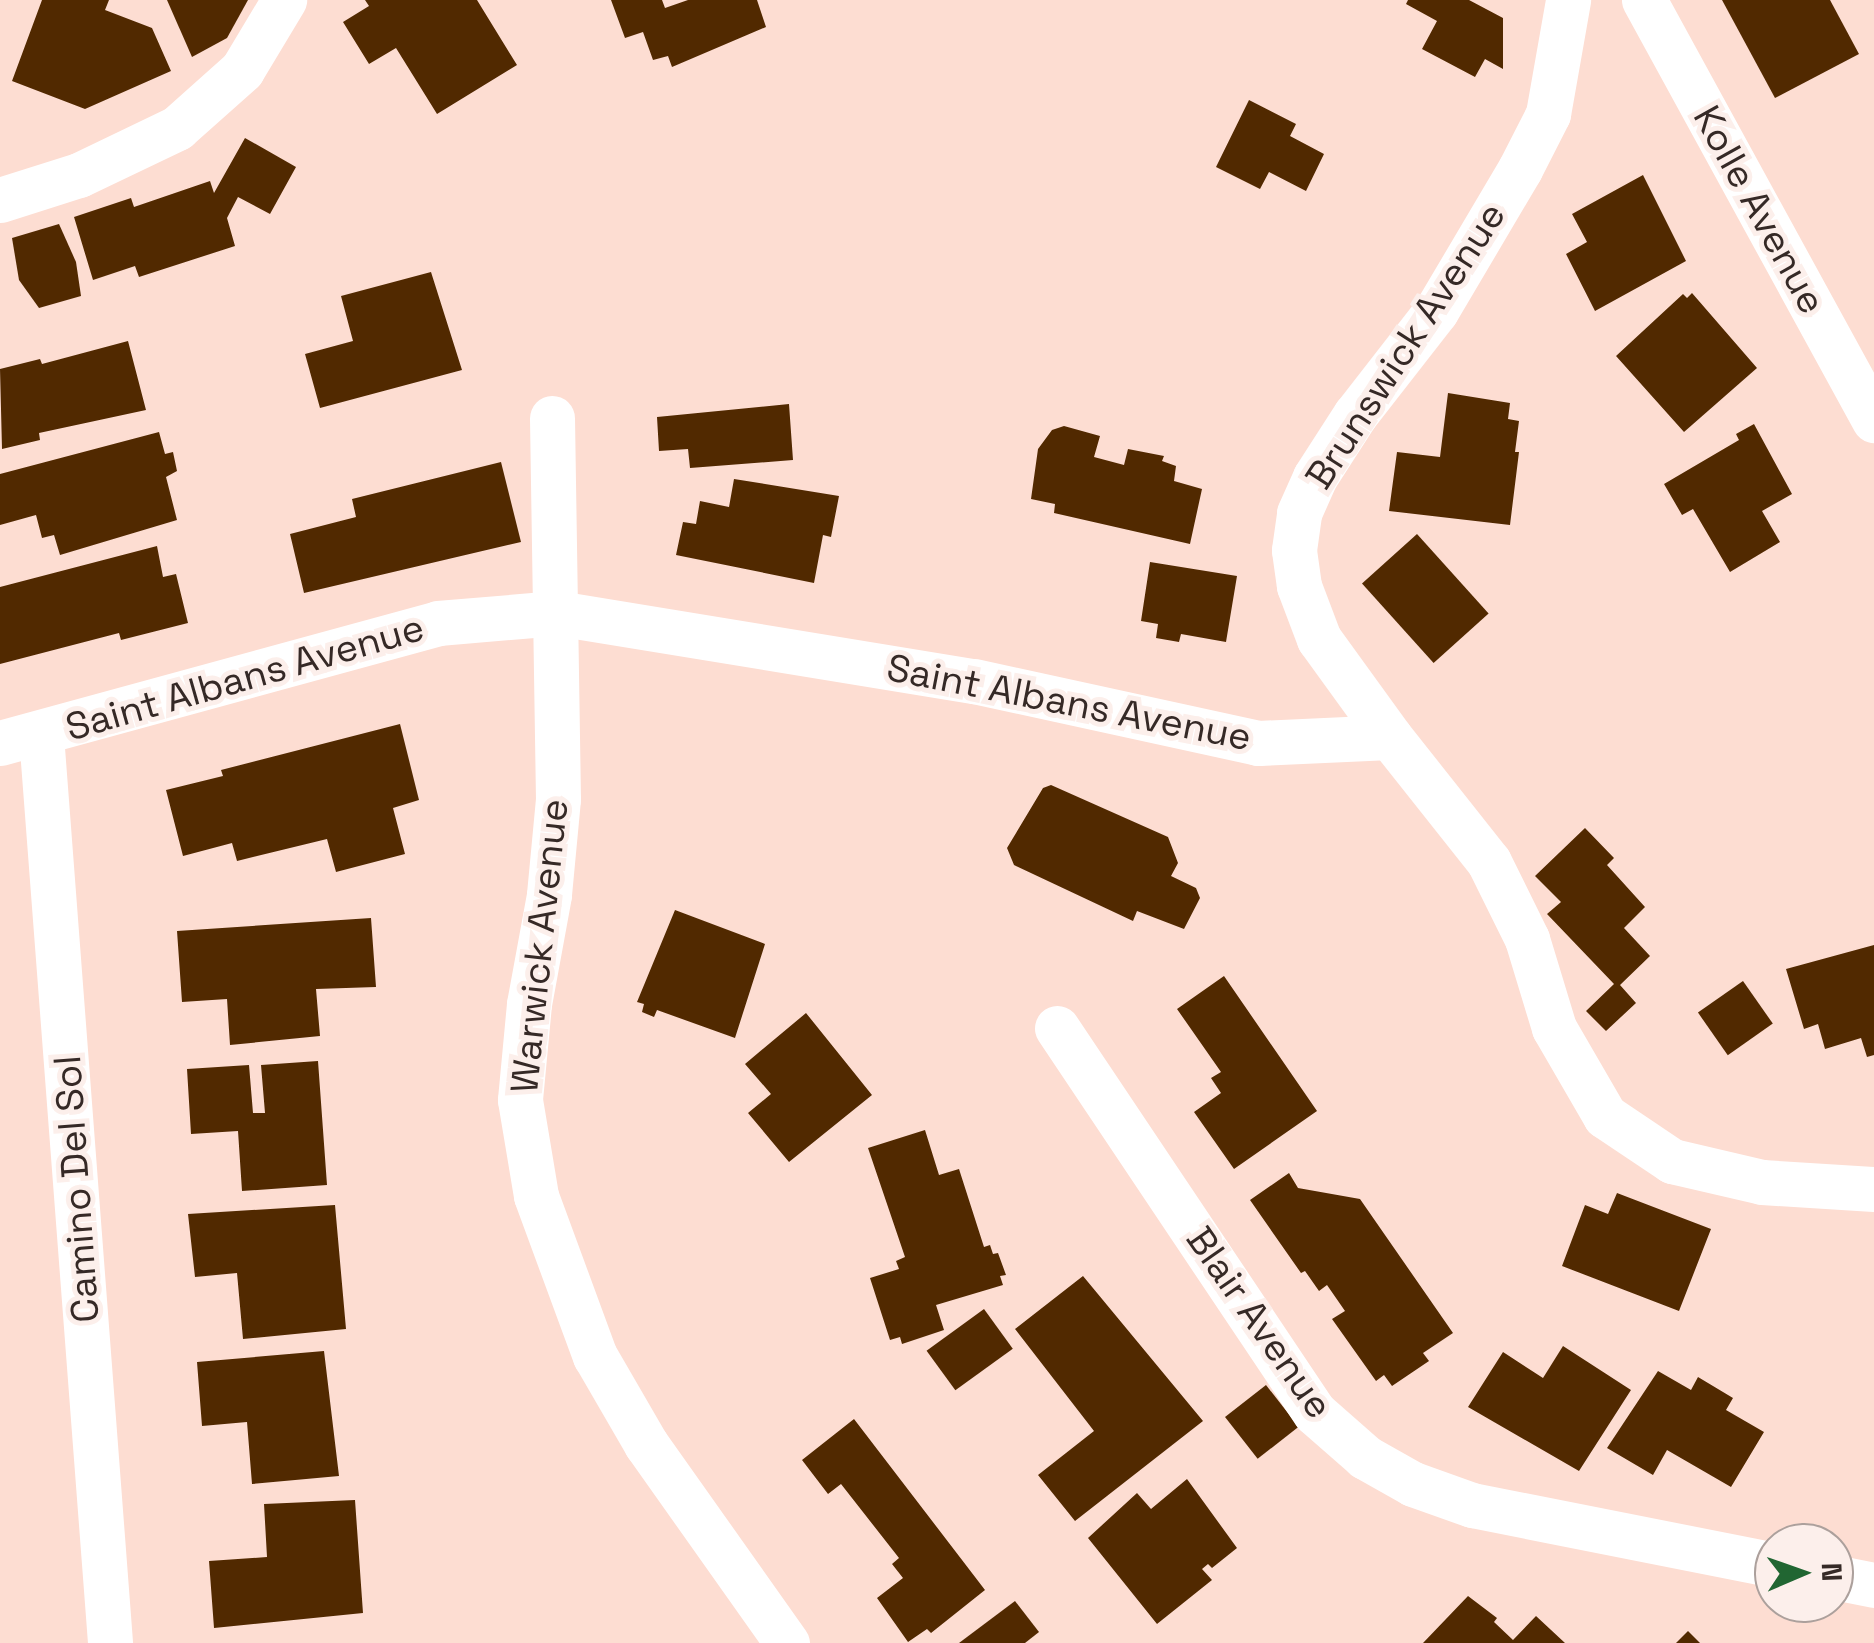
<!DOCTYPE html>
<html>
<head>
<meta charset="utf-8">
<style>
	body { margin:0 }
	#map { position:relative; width:1874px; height:1643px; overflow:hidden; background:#fdddd2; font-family:"Space Grotesk",sans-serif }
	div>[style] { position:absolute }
	.building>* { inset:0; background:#512900; transform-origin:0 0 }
	.minor>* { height:45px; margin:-22.5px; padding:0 22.5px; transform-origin:22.5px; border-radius:22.5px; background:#fff }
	span { translate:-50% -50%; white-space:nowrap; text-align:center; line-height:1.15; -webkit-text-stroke:10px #fcefeb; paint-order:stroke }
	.street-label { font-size:38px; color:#352926 }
	.north { position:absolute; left:1754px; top:1523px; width:100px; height:100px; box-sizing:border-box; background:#fcefeb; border:2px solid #aca09c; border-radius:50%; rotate:88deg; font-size:28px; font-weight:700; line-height:40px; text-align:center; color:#352926 }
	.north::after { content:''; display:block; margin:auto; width:35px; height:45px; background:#216632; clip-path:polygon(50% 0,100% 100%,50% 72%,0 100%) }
</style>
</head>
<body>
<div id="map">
	<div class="building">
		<div style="clip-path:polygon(42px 0,109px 0,105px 10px,152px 28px,171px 71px,85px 109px,12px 81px)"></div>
		<div style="clip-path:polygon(167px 0,248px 0,227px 38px,192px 57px)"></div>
		<div style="clip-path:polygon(365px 0,477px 0,517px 65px,437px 114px,396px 48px,369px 64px,343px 22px,369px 6px)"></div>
		<div style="clip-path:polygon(611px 0,662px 0,665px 8px,688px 0,757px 0,766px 27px,672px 67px,668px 56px,653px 60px,643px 32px,625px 38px)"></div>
		<div style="clip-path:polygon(1408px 0,1469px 0,1503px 18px,1503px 69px,1485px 59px,1475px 77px,1422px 49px,1437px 21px,1406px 4px)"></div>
		<div style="clip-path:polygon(1722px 0,1830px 0,1859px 54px,1775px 98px)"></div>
		<div style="clip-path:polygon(1249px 100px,1296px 124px,1290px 136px,1324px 154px,1306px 191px,1269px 172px,1260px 189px,1216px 167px)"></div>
		<div style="clip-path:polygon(245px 138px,296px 167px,270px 214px,238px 197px,227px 218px,235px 246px,139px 277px,135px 266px,93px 280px,74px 217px,131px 198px,134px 207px,210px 181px,214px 193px)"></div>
		<div style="clip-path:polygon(1643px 175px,1686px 261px,1595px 311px,1566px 254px,1587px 242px,1572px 214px)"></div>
		<div style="clip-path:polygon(59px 224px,76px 262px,81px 296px,39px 308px,19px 280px,12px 238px)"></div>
		<div style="clip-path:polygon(431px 272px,462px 370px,320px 408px,305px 354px,353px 341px,341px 296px)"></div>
		<div style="clip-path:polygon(1692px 293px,1757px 368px,1684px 432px,1616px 356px,1683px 294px,1687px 298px)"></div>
		<div style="clip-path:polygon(128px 341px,146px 410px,39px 433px,40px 440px,2px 449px,0 369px,40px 359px,42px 364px)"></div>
		<div style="clip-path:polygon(1448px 393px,1510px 403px,1508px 419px,1519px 421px,1515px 452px,1519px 452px,1510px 525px,1389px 511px,1397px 452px,1440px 457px)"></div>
		<div style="clip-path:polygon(789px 404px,793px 460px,690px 468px,688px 449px,659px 451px,657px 417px)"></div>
		<div style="clip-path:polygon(1754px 424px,1792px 494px,1762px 511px,1780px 542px,1730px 572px,1693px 509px,1682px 515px,1664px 484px,1739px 440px,1736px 434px)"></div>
		<div style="clip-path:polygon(1064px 426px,1100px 436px,1094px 457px,1124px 465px,1128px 449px,1164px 456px,1162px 461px,1176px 466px,1174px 481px,1202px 489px,1190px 544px,1054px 513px,1055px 504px,1031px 499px,1038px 449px,1052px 430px)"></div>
		<div style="clip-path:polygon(159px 432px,165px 454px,173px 452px,177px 471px,166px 477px,177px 520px,60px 555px,54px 535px,42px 538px,36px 515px,0 525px,0 474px)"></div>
		<div style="clip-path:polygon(501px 462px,521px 542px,304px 593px,290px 534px,356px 517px,352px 499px)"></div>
		<div style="clip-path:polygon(734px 479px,839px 496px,831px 537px,823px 535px,814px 583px,676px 555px,683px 522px,696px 524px,700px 501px,729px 507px)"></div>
		<div style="left:1417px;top:534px;width:107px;height:74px;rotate:48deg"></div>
		<div style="clip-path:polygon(157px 546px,163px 577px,176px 574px,188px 623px,121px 640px,119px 633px,0 664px,0 587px)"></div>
		<div style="clip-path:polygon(1150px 562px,1237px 576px,1226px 642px,1181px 634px,1179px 642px,1156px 638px,1158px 624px,1141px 621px)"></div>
		<div style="clip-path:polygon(400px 724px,419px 800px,393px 808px,405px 854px,336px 872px,327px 839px,237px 861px,232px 843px,183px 856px,166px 790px,223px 776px,221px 770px)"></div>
		<div style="clip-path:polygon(1051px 785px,1168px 837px,1178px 863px,1171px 876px,1196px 888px,1200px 898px,1184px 929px,1137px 911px,1133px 921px,1014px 865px,1007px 848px,1043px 788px)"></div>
		<div style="clip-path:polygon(1585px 828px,1614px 858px,1607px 865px,1645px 907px,1624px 928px,1650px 956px,1620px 985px,1636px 1003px,1606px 1031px,1586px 1011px,1614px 984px,1547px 914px,1561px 902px,1535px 876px)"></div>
		<div style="clip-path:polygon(675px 910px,765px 944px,735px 1038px,657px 1010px,654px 1017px,642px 1012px,644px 1004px,637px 1002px)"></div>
		<div style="clip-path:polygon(371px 918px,376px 987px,316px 989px,320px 1036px,230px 1045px,227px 999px,182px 1002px,177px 931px)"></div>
		<div style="clip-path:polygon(1874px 945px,1874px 1055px,1867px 1057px,1861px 1038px,1825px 1049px,1818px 1024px,1804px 1029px,1786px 969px)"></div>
		<div style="clip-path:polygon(1224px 976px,1317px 1111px,1234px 1169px,1194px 1112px,1221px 1093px,1211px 1078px,1221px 1072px,1177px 1009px)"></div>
		<div style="left:1743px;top:981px;width:52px;height:55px;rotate:55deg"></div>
		<div style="clip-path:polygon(806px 1013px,872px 1095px,789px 1162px,748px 1113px,771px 1094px,745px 1064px)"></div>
		<div style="clip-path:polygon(318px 1061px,327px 1185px,242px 1191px,238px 1131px,191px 1134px,187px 1069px,249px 1065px,253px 1113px,265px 1113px,261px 1065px)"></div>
		<div style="clip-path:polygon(925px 1130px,939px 1175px,959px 1169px,984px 1247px,990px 1245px,993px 1254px,998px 1253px,1006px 1275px,1000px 1276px,1003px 1285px,936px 1305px,944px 1330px,902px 1344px,900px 1337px,890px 1340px,870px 1278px,899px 1269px,896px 1261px,905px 1257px,868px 1148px)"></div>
		<div style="clip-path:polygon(1289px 1173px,1298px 1188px,1360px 1199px,1453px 1333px,1423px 1353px,1429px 1361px,1392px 1386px,1384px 1375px,1376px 1381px,1332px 1319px,1345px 1311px,1327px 1285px,1319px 1291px,1305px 1271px,1301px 1273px,1250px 1200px)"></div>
		<div style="clip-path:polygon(1617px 1193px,1711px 1229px,1679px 1311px,1562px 1266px,1585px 1205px,1608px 1214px)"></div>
		<div style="clip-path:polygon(335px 1205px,346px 1329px,243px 1339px,237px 1273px,195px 1277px,188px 1214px)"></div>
		<div style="clip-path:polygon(1083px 1276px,1203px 1421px,1075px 1521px,1038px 1475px,1094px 1431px,1015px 1329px)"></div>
		<div style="left:984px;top:1309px;width:49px;height:71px;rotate:54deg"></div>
		<div style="clip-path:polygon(1563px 1346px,1631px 1390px,1579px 1471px,1468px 1407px,1503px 1352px,1543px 1378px)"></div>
		<div style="clip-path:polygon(324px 1351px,339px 1476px,252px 1484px,247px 1422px,202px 1426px,197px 1362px)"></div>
		<div style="clip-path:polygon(1658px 1371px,1691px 1390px,1698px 1377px,1733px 1398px,1726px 1410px,1764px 1432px,1731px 1487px,1667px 1450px,1653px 1475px,1607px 1448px)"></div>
		<div style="left:1266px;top:1385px;width:53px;height:52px;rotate:52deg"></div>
		<div style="clip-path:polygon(854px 1419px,985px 1590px,931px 1633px,927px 1629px,908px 1642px,877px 1598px,903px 1578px,892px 1564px,899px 1558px,841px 1484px,828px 1494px,802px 1460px)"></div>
		<div style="clip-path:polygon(1187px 1479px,1237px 1548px,1212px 1568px,1208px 1564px,1202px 1569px,1212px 1580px,1157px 1624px,1088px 1538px,1137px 1493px,1151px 1509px)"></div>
		<div style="clip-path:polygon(355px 1500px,363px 1613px,214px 1628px,209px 1561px,267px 1557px,264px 1504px)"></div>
		<div style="clip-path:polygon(1468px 1596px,1497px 1618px,1494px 1622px,1513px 1640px,1536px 1616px,1565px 1643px,1423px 1643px)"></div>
		<div style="clip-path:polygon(1015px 1601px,1039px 1632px,1025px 1643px,959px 1643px)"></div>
		<div style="clip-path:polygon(1688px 1631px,1700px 1643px,1676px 1643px)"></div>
	</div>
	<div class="minor">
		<div style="left:1644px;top:0;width:479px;rotate:61.3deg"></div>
		<div style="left:0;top:200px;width:83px;rotate:-17.6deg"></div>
		<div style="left:79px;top:175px;width:109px;rotate:-25.6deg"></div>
		<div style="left:177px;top:128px;width:87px;rotate:-41.7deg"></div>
		<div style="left:242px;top:70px;width:82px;rotate:-59deg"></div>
		<div style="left:552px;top:418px;width:381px;rotate:89.1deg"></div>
		<div style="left:558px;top:799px;width:96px;rotate:95.4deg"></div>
		<div style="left:549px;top:895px;width:111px;rotate:100.4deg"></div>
		<div style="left:529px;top:1004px;width:96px;rotate:95.4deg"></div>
		<div style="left:520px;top:1100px;width:97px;rotate:80.5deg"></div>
		<div style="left:536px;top:1196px;width:171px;rotate:69.8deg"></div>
		<div style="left:595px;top:1356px;width:102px;rotate:59.9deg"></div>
		<div style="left:646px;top:1444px;width:244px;rotate:54.7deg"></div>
		<div style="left:41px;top:735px;width:911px;rotate:85.65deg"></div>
		<div style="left:1390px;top:737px;width:121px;rotate:-125.9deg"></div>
		<div style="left:1319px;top:639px;width:57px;rotate:-110.7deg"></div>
		<div style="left:1299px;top:586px;width:36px;rotate:-98deg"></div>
		<div style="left:1294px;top:550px;width:37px;rotate:-82deg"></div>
		<div style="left:1299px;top:513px;width:39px;rotate:-66deg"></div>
		<div style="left:1315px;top:477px;width:74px;rotate:-57.2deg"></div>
		<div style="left:1355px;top:415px;width:132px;rotate:-52.1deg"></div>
		<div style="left:1436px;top:311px;width:165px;rotate:-59.4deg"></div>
		<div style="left:1520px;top:169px;width:62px;rotate:-63deg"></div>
		<div style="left:1548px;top:114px;width:116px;rotate:-80deg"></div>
		<div style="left:0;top:743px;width:454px;rotate:-15.3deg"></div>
		<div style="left:438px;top:623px;width:119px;rotate:-4.8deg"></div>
		<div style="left:557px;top:613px;width:423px;rotate:9.3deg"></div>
		<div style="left:974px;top:681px;width:291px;rotate:12.3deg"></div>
		<div style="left:1258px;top:743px;width:132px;rotate:-2.6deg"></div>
		<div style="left:1390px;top:737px;width:159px;rotate:51.6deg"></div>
		<div style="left:1489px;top:862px;width:86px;rotate:63.7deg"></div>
		<div style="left:1527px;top:939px;width:93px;rotate:73.1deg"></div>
		<div style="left:1554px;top:1028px;width:102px;rotate:59.9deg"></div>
		<div style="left:1605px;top:1116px;width:81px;rotate:33.9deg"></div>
		<div style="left:1672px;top:1161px;width:92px;rotate:13.1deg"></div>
		<div style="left:1762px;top:1182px;width:112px;rotate:3.6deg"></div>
		<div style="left:1057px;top:1028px;width:463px;rotate:56.2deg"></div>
		<div style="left:1315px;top:1413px;width:67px;rotate:41.3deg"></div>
		<div style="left:1365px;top:1457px;width:55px;rotate:29.4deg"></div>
		<div style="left:1413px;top:1484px;width:63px;rotate:19.6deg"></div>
		<div style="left:1472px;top:1505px;width:308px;rotate:11.2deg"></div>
		<div style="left:1834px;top:1577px;width:41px;rotate:11.3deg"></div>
	</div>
	<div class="street-label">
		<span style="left:1759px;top:210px;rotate:61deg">Kolle Avenue</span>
		<span style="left:1406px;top:346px;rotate:-57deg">Brunswick Avenue</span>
		<span style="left:245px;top:678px;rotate:-16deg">Saint Albans Avenue</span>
		<span style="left:1069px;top:703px;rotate:11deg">Saint Albans Avenue</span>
		<span style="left:540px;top:946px;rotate:-84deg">Warwick Avenue</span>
		<span style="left:77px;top:1189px;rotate:-94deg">Camino Del Sol</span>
		<span style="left:1259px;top:1323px;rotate:55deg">Blair Avenue</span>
	</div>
	<div class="north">N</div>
</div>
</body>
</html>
